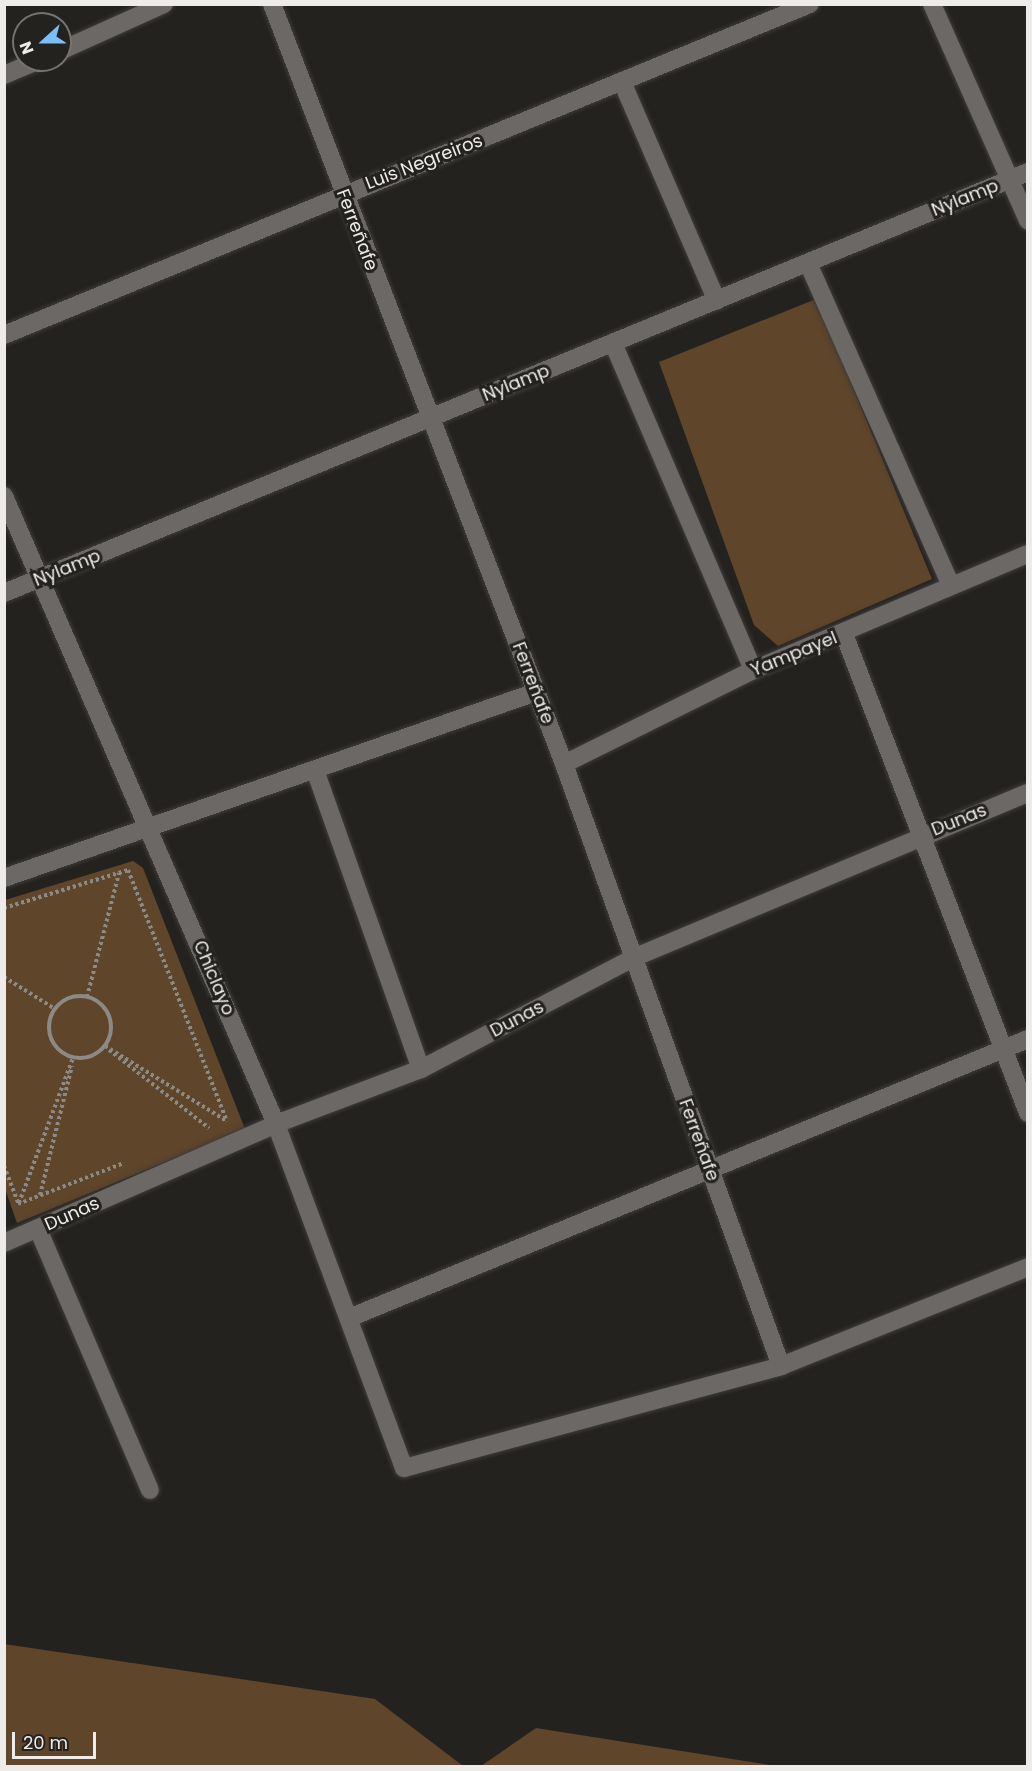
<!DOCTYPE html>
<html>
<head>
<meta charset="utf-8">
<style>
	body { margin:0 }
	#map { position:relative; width:1032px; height:1771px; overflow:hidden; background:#24221f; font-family:Poppins,sans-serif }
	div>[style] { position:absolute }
	.green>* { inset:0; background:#5f452a }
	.path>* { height:4px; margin-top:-2px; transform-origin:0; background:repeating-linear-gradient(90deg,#8c8a87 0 3px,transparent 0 6px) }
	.path>.ring { margin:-2px; padding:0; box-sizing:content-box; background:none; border:4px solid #8c8a87; border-radius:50% }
	.roads { filter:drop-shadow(0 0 2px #3f3c3a) drop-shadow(0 0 2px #3f3c3a) }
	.minor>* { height:18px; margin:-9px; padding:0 9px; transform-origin:9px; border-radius:9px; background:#6b6865 }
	span { translate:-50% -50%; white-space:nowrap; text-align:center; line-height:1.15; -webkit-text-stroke:6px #24221f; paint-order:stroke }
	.street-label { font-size:18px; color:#eeecea }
	.frame { position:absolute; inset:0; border:6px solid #eeecea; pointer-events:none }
	.north { position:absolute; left:12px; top:12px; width:60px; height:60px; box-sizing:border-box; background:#24221f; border:2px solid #757370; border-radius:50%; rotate:249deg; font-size:16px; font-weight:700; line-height:24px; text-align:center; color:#eeecea }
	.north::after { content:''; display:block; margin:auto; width:21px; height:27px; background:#7bbef8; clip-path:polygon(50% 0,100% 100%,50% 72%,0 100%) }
	.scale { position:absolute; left:12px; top:1732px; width:84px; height:27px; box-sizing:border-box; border:3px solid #eeecea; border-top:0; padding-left:8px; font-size:18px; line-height:21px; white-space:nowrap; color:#eeecea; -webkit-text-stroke:4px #24221f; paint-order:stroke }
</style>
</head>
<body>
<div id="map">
	<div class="green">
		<div style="clip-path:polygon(816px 299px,932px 579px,778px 646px,754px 625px,659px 362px)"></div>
		<div style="clip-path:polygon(133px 861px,143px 868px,245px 1129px,17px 1223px,5px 1189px,5px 900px)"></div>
		<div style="clip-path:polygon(4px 1644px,375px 1699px,463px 1766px,5px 1766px)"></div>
		<div style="clip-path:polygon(536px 1728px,776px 1766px,481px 1766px)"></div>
	</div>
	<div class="path">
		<div style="left:4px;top:908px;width:130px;rotate:-17deg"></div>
		<div style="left:128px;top:870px;width:270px;rotate:68.5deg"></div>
		<div style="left:4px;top:977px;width:60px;rotate:32.1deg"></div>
		<div class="ring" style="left:49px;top:996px;width:58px;height:58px"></div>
		<div style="left:87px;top:997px;width:128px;rotate:-75.5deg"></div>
		<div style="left:105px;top:1046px;width:143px;rotate:31.6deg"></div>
		<div style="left:109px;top:1050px;width:127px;rotate:38deg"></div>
		<div style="left:4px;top:1166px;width:40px;rotate:69deg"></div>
		<div style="left:40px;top:1195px;width:133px;rotate:-76.1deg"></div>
		<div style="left:19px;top:1203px;width:155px;rotate:-69.6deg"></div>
		<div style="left:18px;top:1204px;width:114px;rotate:-21.1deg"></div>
	</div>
	<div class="roads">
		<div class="minor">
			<div style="left:272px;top:4px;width:814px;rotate:68.98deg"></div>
			<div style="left:564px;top:764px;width:640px;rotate:70.18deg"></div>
			<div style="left:932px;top:4px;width:237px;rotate:66.1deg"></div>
			<div style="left:60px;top:51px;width:114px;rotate:-24.3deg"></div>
			<div style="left:4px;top:75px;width:38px;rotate:-23deg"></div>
			<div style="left:623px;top:84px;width:236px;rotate:66.6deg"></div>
			<div style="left:808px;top:263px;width:353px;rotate:66.1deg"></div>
			<div style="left:4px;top:335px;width:871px;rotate:-22.33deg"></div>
			<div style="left:613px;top:343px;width:356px;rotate:66.8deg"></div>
			<div style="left:4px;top:496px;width:684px;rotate:66.58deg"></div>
			<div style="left:276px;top:1124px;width:367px;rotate:69.6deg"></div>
			<div style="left:404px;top:1468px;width:391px;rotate:-15.1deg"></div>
			<div style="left:781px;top:1366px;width:266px;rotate:-21.8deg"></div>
			<div style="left:4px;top:593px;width:1107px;rotate:-22.35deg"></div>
			<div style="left:844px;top:634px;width:513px;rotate:68.99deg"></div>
			<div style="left:564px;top:764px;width:211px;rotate:-26.4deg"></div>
			<div style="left:753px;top:670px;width:298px;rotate:-22.9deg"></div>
			<div style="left:315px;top:770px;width:317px;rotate:70.5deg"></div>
			<div style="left:4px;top:878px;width:564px;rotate:-19.27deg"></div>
			<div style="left:38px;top:1229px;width:284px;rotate:66.8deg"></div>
			<div style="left:4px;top:1243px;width:297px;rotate:-23.6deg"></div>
			<div style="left:276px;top:1124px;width:155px;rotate:-20.8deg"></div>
			<div style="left:421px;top:1069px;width:239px;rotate:-27.6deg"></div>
			<div style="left:633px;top:958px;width:428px;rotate:-22.7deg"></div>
			<div style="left:349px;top:1318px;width:734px;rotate:-22.34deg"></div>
		</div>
	</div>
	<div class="street-label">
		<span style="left:424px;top:162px;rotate:-21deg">Luis Negreiros</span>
		<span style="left:965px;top:198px;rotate:-22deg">Nylamp</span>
		<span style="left:357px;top:230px;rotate:69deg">Ferreñafe</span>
		<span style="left:516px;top:383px;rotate:-22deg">Nylamp</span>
		<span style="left:67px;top:568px;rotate:-22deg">Nylamp</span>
		<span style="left:794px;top:654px;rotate:-22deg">Yampayel</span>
		<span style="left:533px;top:683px;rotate:69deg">Ferreñafe</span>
		<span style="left:959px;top:820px;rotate:-22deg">Dunas</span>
		<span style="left:214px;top:978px;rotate:67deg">Chiclayo</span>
		<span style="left:517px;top:1019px;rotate:-28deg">Dunas</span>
		<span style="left:699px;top:1140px;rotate:70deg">Ferreñafe</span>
		<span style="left:72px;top:1214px;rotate:-24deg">Dunas</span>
	</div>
	<div class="frame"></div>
	<div class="north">N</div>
	<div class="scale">20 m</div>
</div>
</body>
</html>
